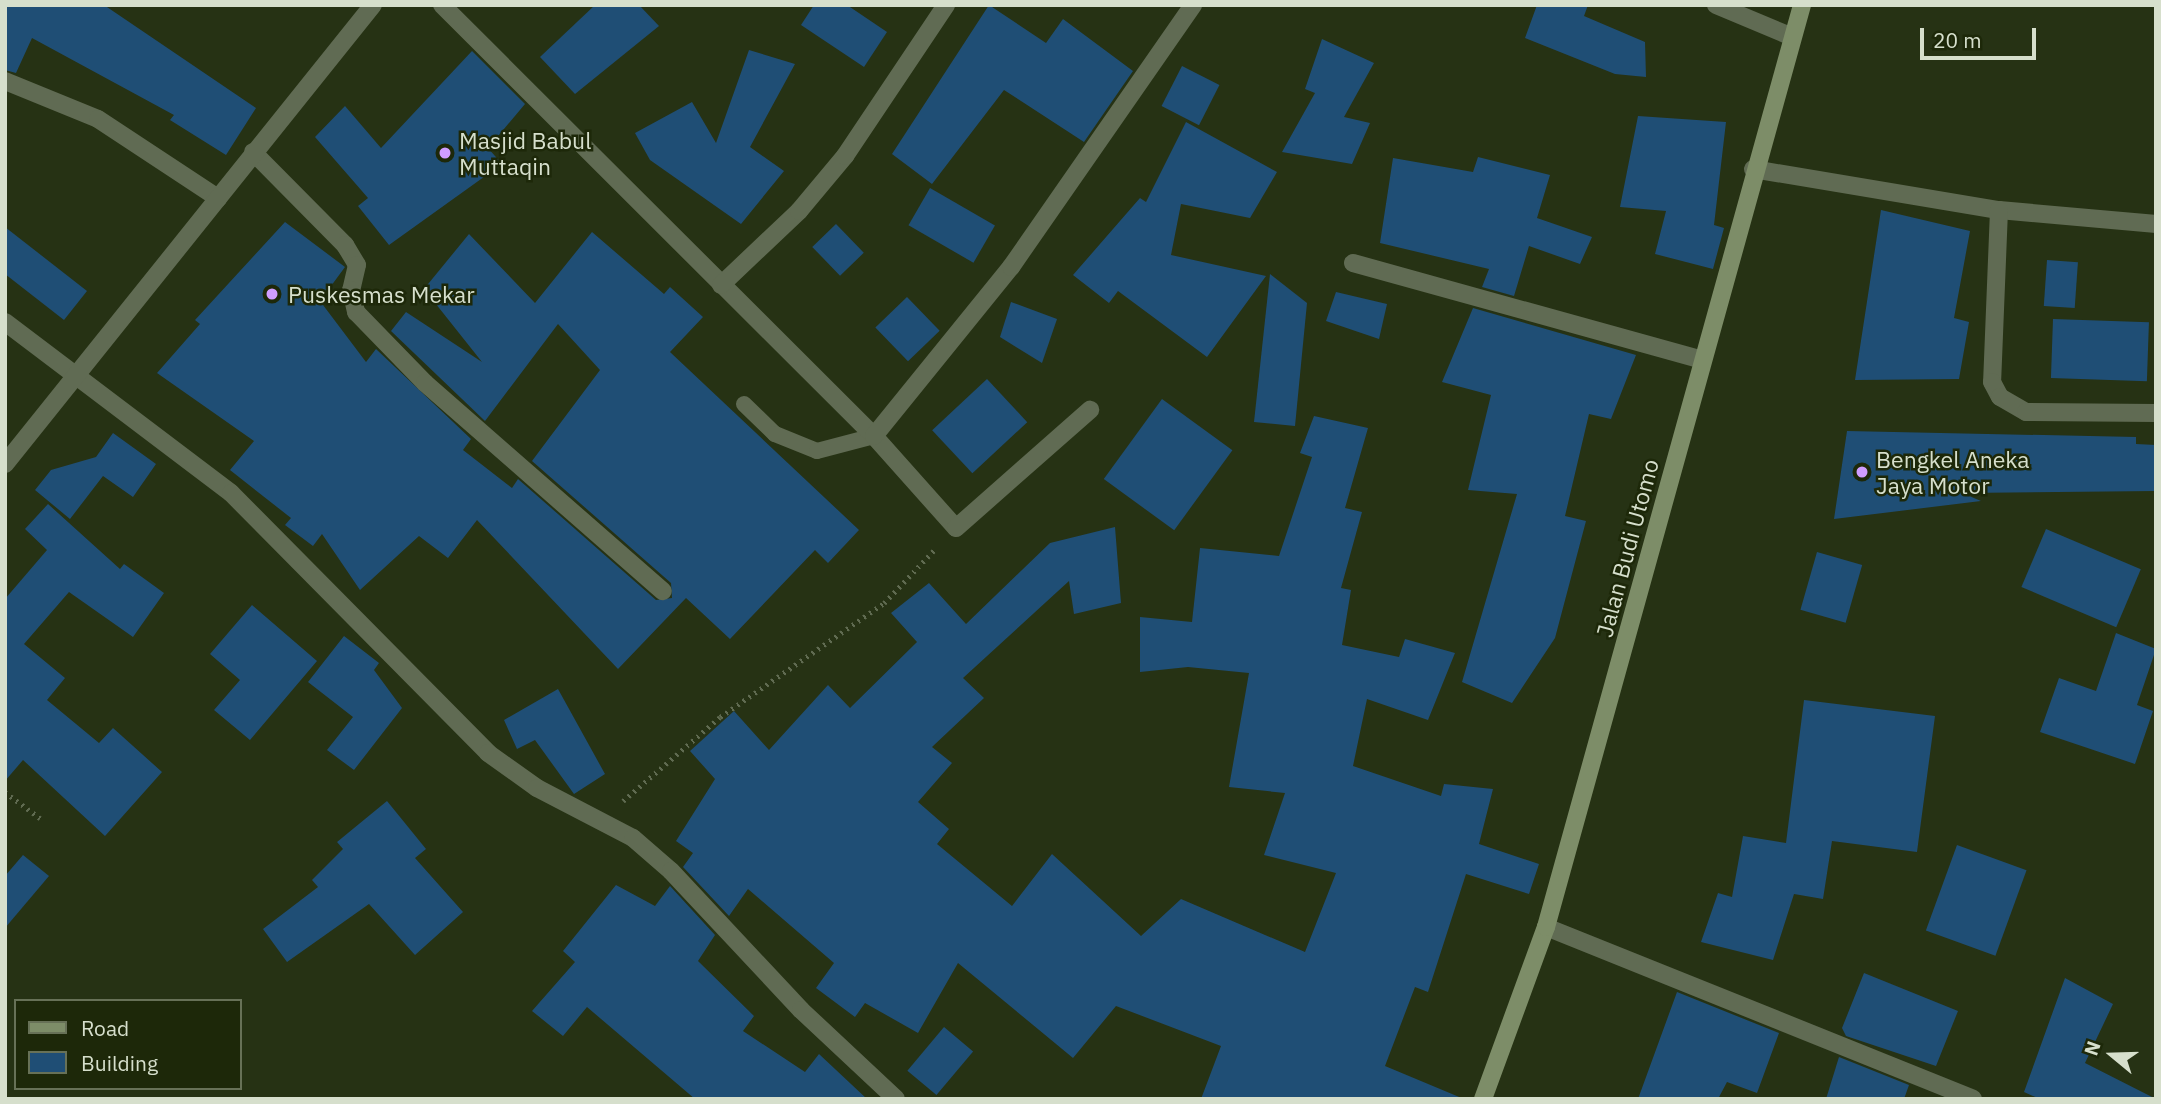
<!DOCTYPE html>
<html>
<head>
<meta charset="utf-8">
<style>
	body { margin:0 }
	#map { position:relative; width:2161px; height:1104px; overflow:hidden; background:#263214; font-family:"IBM Plex Sans",sans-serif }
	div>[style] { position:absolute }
	.building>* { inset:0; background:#1f4e75; transform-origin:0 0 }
	.path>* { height:4.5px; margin-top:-2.25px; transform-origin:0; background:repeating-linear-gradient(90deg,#606b51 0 2px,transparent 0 7px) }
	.service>* { height:16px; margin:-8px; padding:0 8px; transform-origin:8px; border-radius:8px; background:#606b53 }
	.minor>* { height:18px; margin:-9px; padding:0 9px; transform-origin:9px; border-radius:9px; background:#606b53 }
	.secondary>* { height:18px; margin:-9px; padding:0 9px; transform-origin:9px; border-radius:9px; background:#7d8d68 }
	.dots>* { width:19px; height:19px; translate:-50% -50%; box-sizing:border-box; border:4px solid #1d2809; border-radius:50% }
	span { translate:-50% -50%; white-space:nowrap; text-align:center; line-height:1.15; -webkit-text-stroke:5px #1d2809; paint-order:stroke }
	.poi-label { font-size:23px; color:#d6dfcc }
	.left { translate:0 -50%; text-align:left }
	.street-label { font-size:23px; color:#d6dfcc }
	.frame { position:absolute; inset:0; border:7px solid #d6dfcc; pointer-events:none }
	.legend { position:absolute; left:14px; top:999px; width:228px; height:91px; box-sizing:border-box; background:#1d2809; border:2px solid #677157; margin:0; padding:9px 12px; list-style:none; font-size:21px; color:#d6dfcc }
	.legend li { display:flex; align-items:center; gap:14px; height:35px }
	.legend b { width:35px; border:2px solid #677157 }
	.north { position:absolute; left:2077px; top:1020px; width:70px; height:70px; -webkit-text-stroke:5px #1d2809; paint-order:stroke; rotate:289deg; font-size:19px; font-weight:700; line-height:28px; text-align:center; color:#d6dfcc }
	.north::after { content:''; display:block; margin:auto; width:24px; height:32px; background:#d6dfcc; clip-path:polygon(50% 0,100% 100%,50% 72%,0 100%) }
	.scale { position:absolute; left:1920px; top:28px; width:116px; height:32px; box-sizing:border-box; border:4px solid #d6dfcc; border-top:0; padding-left:9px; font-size:21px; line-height:24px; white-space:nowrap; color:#d6dfcc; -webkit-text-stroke:5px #1d2809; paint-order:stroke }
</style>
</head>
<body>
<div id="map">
	<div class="building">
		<div style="clip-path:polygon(5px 5px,104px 5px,256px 108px,226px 155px,170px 120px,174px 115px,32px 38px,16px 73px,5px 70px)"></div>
		<div style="clip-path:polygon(595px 5px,639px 5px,659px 26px,575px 94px,540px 57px)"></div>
		<div style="clip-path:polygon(814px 5px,847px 5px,887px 32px,864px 67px,801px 25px)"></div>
		<div style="clip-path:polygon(989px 5px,1046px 43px,1063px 19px,1133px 71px,1084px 142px,1004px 90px,932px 184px,892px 154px)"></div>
		<div style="clip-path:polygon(1537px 5px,1588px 5px,1584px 16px,1645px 42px,1646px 77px,1615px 74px,1525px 38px)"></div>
		<div style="clip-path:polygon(1322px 39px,1374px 63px,1344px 117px,1370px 123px,1352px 164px,1282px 152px,1315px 93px,1305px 89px)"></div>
		<div style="clip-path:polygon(749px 50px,795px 64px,750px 147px,784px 171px,741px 224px,650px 160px,635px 133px,692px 102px,716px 143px)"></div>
		<div style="clip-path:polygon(472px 51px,525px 104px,488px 148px,502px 164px,389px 245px,358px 206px,368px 198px,315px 137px,345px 106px,381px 148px)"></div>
		<div style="left:1182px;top:66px;width:42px;height:45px;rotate:27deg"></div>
		<div style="clip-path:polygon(1638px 116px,1726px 122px,1714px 225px,1724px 228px,1713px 269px,1655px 254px,1666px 211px,1620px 207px)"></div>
		<div style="clip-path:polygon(1186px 122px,1277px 172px,1250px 218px,1181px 204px,1171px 255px,1266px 276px,1207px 357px,1118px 291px,1109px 303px,1073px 275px,1140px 198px,1146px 202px)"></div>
		<div style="clip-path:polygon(1478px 157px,1550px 175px,1537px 218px,1592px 237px,1580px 264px,1529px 246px,1514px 296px,1482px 287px,1489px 269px,1380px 243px,1393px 158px,1473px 172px)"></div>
		<div style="left:930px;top:188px;width:75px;height:43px;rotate:30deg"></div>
		<div style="clip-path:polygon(1881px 210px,1970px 231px,1954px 318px,1969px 322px,1959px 379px,1855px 380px)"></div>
		<div style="clip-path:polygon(285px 222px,345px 267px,320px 301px,366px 362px,376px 349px,471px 439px,463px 450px,512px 488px,518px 479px,656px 600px,672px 598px,671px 583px,532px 461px,600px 370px,558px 324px,485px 421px,391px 331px,406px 312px,482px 362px,424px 289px,469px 234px,535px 303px,592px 232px,664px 294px,670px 287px,703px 317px,670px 352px,859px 530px,828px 563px,815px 550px,730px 639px,686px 598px,618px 669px,477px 520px,448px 558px,419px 536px,360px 590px,322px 534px,313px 546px,285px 525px,291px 518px,230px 470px,254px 441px,157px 373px,200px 324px,195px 320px)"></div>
		<div style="left:836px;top:224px;width:40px;height:33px;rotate:46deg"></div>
		<div style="clip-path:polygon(5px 227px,87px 291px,64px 320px,5px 274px)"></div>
		<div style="left:2047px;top:260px;width:31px;height:46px;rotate:4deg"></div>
		<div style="clip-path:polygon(1270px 274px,1307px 303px,1295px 426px,1254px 422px)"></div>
		<div style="clip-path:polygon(1336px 292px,1387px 304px,1379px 339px,1326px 321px)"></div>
		<div style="left:907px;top:297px;width:47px;height:44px;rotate:46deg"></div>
		<div style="clip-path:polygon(1011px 302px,1057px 319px,1042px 363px,1000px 337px)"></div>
		<div style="clip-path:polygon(1473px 308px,1636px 355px,1611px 419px,1589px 414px,1565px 516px,1586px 521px,1555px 638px,1512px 703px,1462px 682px,1517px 494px,1468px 490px,1491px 395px,1442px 382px)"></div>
		<div style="left:2053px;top:319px;width:96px;height:59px;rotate:2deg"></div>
		<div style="left:987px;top:379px;width:59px;height:75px;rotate:47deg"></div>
		<div style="left:1162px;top:399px;width:87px;height:99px;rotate:36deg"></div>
		<div style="clip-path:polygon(1314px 416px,1368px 428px,1345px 508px,1362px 512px,1341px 588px,1351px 590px,1342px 645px,1399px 657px,1405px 639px,1455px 653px,1428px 720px,1367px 699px,1353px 766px,1441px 796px,1444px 784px,1493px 789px,1479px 844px,1539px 864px,1529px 894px,1466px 874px,1428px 992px,1415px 987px,1385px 1066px,1464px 1099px,1201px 1099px,1221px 1046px,1116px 1006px,1073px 1058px,958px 963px,918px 1033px,865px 1003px,855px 1017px,816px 988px,834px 963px,748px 889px,729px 916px,683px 867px,693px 853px,676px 841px,715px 779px,690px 751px,734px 711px,769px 750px,828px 685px,850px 708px,917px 642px,891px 613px,929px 583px,966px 624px,1050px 543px,1115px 527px,1121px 603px,1074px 614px,1069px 581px,963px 678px,984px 698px,932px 747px,952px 763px,918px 802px,949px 829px,937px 844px,1012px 906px,1052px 854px,1141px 936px,1181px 899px,1305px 952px,1336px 873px,1264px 855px,1285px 793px,1229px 787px,1249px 673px,1188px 667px,1140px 672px,1140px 617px,1192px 622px,1200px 548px,1279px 556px,1312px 457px,1300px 453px)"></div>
		<div style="clip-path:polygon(1847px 431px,2136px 437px,2136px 444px,2156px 445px,2156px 491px,1962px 493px,1981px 501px,1834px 519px)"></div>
		<div style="clip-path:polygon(113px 433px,156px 464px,133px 497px,103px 476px,70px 519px,35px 490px,51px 470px,96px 457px)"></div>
		<div style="clip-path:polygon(48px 504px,120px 569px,124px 564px,164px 593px,133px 637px,69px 592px,24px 644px,65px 678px,47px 700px,99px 743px,113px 728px,162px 772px,105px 836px,23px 760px,5px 781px,5px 599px,47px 550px,25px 529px)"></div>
		<div style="left:2046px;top:529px;width:103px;height:63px;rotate:23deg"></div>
		<div style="left:1817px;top:552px;width:47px;height:60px;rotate:16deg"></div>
		<div style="clip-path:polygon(252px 605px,317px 661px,250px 740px,214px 710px,240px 680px,210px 654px)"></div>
		<div style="clip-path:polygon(2116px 633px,2156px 649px,2137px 705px,2153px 711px,2135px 764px,2040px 732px,2059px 678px,2096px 691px)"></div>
		<div style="clip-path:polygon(344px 636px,379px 663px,374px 670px,402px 708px,354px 770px,327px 750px,353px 717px,308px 682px)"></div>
		<div style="clip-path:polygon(558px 689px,605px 774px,574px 794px,535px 740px,517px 749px,504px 720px)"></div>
		<div style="clip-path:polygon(1804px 700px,1935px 716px,1917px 852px,1832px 841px,1823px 899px,1794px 894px,1773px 960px,1701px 942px,1718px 893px,1732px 897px,1743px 836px,1786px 843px)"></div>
		<div style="clip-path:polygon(387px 801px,426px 849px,415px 858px,463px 912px,415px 955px,369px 904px,287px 962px,263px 929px,318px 887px,312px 880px,343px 849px,337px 842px)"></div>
		<div style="left:1957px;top:845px;width:74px;height:91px;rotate:20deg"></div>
		<div style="clip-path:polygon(23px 855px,49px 876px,5px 928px,5px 876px)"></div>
		<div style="clip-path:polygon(616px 885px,655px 906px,670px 886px,715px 935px,698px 961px,754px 1016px,743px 1031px,805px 1072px,819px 1054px,867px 1099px,695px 1099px,587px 1007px,563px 1036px,532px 1011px,575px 962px,563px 951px)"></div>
		<div style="clip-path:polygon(1864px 973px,1958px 1011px,1936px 1066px,1846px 1036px,1842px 1028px)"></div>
		<div style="clip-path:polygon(2065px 978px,2113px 1004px,2085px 1063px,2156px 1099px,2040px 1099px,2024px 1092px)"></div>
		<div style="clip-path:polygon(1677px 992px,1779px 1033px,1757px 1093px,1727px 1082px,1718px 1099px,1638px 1099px)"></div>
		<div style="left:944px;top:1027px;width:38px;height:57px;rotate:40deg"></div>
		<div style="clip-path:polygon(1839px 1057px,1909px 1085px,1904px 1099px,1826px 1099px)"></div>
	</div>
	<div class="path">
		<div style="left:5px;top:792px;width:44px;rotate:36.6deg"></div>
		<div style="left:623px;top:801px;width:128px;rotate:-40.9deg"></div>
		<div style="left:720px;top:717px;width:200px;rotate:-34.8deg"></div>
		<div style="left:884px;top:603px;width:76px;rotate:-46.6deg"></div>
	</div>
	<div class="service">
		<div style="left:744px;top:404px;width:43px;rotate:44.1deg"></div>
		<div style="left:775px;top:434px;width:45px;rotate:22deg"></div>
		<div style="left:817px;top:451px;width:59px;rotate:-14.7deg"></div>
	</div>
	<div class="minor">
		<div style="left:442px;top:5px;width:610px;rotate:44.93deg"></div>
		<div style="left:874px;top:436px;width:123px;rotate:48.3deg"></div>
		<div style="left:956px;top:528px;width:179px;rotate:-41.4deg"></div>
		<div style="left:1716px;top:5px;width:80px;rotate:22.7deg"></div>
		<div style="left:5px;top:81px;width:100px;rotate:22.2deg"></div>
		<div style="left:98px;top:119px;width:144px;rotate:33.4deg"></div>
		<div style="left:253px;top:152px;width:131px;rotate:45.3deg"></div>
		<div style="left:345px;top:245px;width:23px;rotate:59deg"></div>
		<div style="left:357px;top:265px;width:26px;rotate:103deg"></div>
		<div style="left:351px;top:290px;width:23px;rotate:77deg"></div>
		<div style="left:356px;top:312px;width:99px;rotate:45.8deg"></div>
		<div style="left:425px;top:383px;width:316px;rotate:41.2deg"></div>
		<div style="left:1753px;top:169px;width:249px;rotate:9.5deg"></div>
		<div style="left:1999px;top:210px;width:158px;rotate:5.1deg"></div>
		<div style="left:1999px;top:210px;width:172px;rotate:92.3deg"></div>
		<div style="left:1992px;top:382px;width:17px;rotate:62deg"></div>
		<div style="left:2000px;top:397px;width:30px;rotate:30deg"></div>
		<div style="left:2026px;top:412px;width:130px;rotate:0.4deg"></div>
		<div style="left:1353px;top:263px;width:362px;rotate:15.5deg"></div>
		<div style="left:721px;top:285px;width:108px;rotate:-43.5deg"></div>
		<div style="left:799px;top:211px;width:72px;rotate:-50.1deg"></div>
		<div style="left:845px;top:156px;width:182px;rotate:-56.2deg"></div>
		<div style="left:5px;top:322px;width:283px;rotate:37.1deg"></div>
		<div style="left:231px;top:493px;width:366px;rotate:45.3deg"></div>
		<div style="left:488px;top:753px;width:60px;rotate:35.5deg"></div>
		<div style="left:537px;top:788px;width:108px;rotate:27.5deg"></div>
		<div style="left:633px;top:838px;width:50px;rotate:41deg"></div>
		<div style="left:671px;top:871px;width:190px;rotate:46.9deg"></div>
		<div style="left:801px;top:1010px;width:130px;rotate:43.1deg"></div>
		<div style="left:874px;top:436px;width:218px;rotate:-51deg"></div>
		<div style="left:1011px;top:267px;width:319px;rotate:-55.2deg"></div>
		<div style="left:5px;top:464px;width:588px;rotate:-51.28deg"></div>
		<div style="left:1546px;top:927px;width:460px;rotate:21.9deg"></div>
	</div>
	<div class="secondary">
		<div style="left:1483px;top:1099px;width:183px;rotate:-69.9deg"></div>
		<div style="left:1546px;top:927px;width:957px;rotate:-74.48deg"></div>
	</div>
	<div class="dots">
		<div style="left:445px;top:153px;background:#d09dff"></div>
		<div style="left:272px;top:294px;background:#d09dff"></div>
		<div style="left:1862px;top:472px;background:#d09dff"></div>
	</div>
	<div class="poi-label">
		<span class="left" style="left:459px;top:153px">Masjid Babul<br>Muttaqin</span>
		<span class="left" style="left:288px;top:294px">Puskesmas Mekar</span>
		<span class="left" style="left:1876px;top:472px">Bengkel Aneka<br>Jaya Motor</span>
	</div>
	<div class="street-label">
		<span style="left:1627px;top:548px;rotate:-75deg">Jalan Budi Utomo</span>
	</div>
	<div class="frame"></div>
	<ul class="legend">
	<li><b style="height:9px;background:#7d8d68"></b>Road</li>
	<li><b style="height:19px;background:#1f4e75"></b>Building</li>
	</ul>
	<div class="north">N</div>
	<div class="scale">20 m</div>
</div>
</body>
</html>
